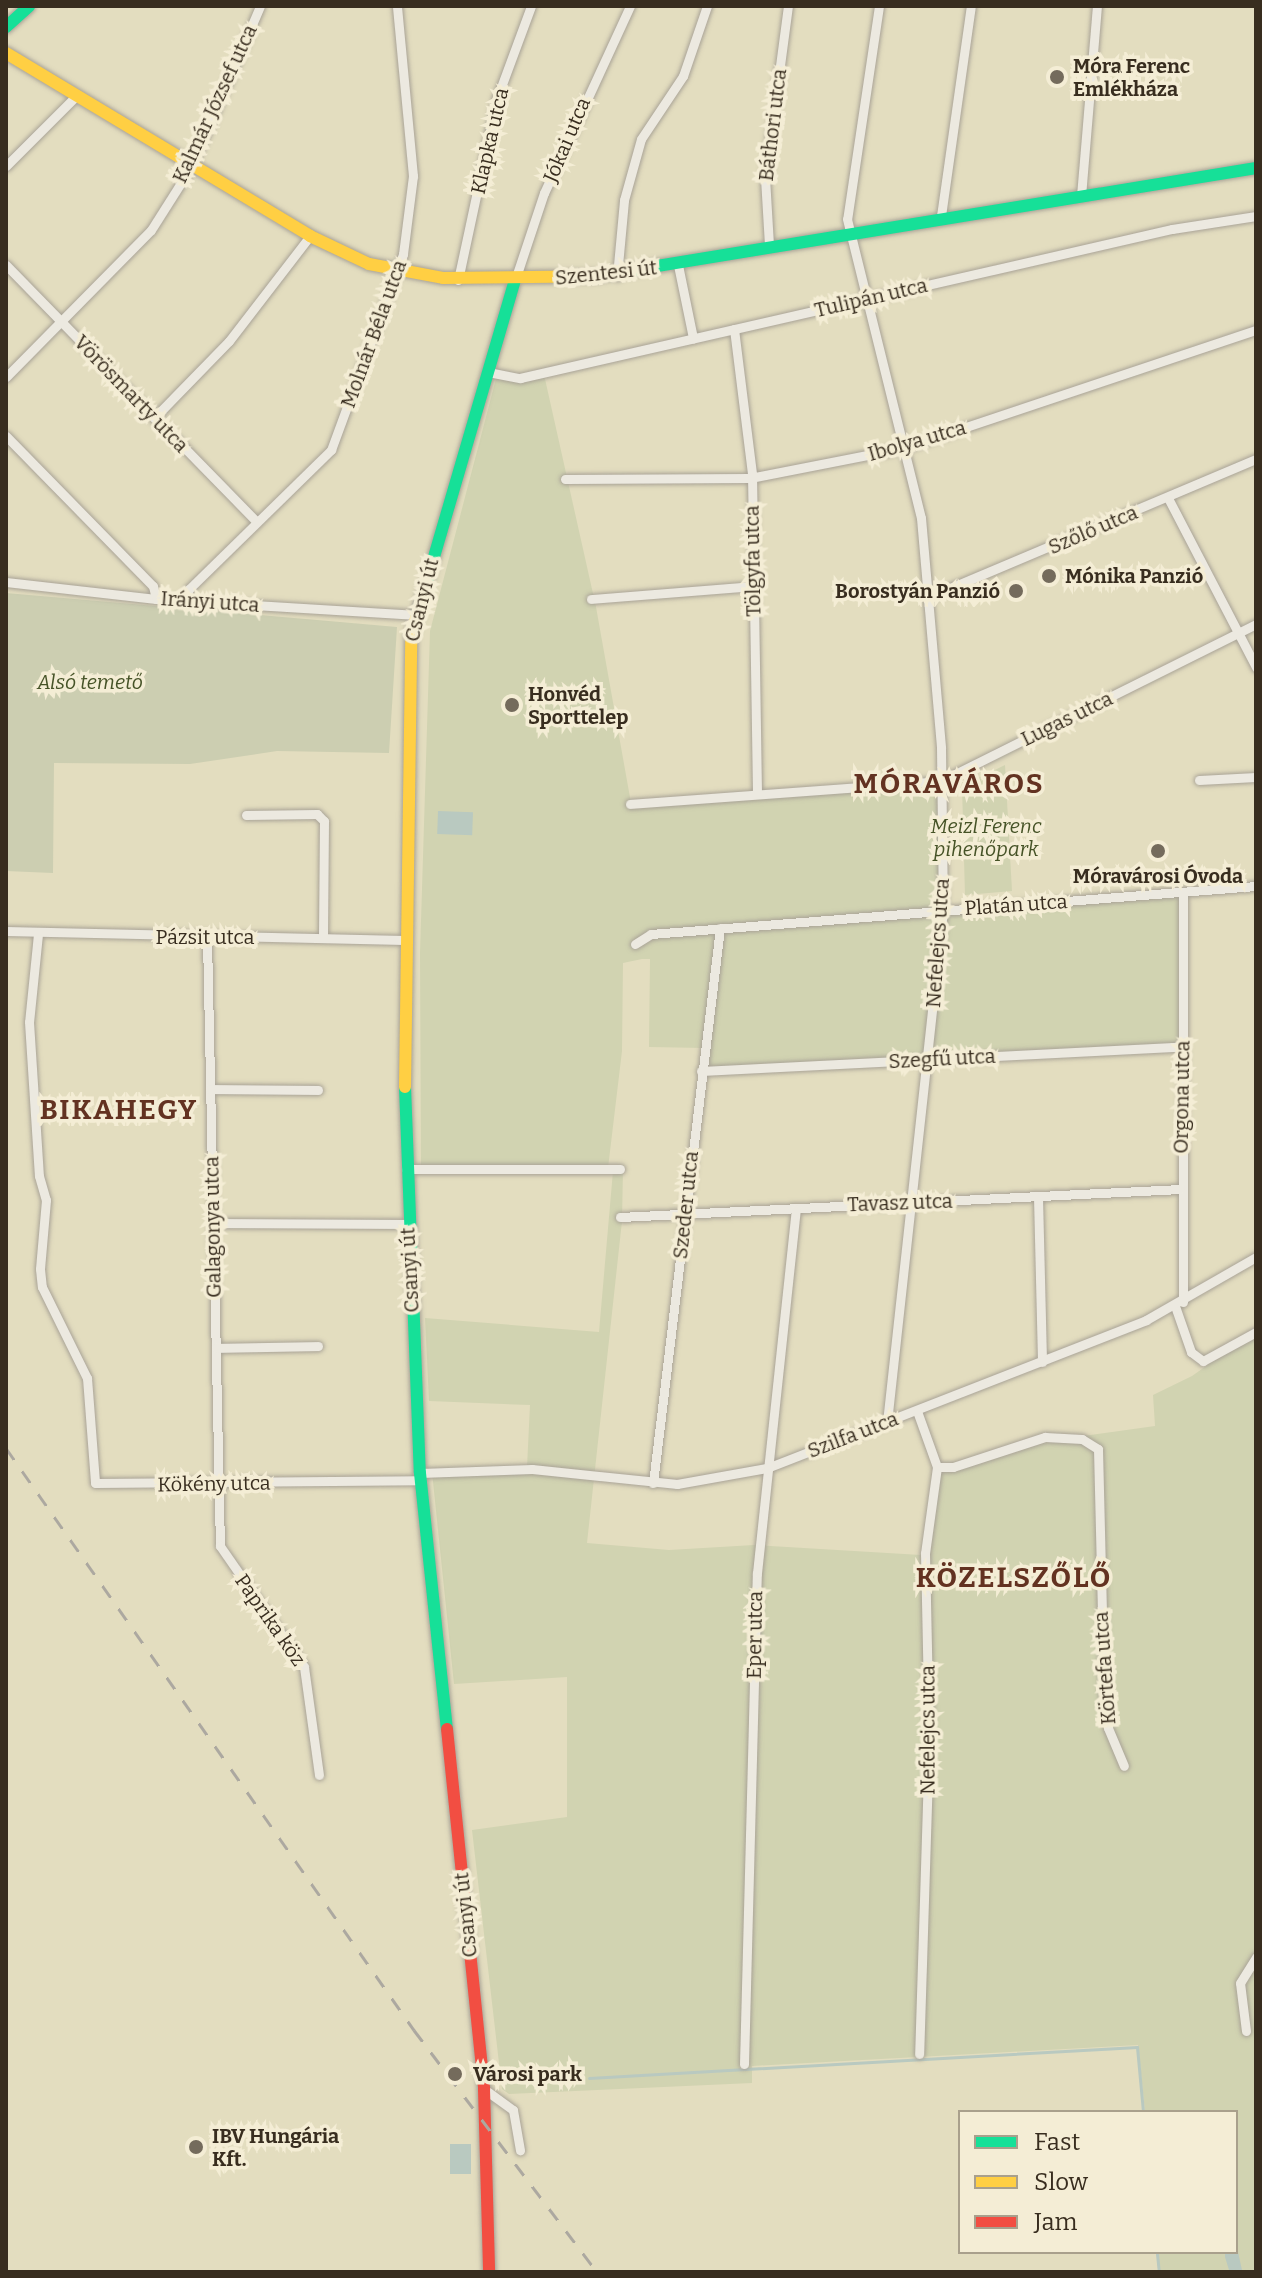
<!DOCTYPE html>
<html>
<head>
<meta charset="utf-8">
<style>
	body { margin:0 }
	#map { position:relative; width:1262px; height:2278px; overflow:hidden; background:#e4dece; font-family:Bitter,serif }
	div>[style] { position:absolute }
	.farmland>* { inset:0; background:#e3ddbf }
	.green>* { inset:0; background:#d1d3b1 }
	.cemetery>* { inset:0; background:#ccceb1 }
	.water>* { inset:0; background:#b9c9c0; transform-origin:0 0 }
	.stream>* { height:3px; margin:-1.5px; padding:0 1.5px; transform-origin:1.5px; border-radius:1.5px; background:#b9c9c0 }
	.roads { filter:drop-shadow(0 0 2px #a9a397) drop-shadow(0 0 2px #a9a397) }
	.street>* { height:9px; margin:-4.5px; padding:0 4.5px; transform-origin:4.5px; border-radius:4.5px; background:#ece9e0 }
	.fast>* { height:12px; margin:-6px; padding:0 6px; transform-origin:6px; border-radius:6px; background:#16e098 }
	.slow>* { height:12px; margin:-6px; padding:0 6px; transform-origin:6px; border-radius:6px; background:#ffcf43 }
	.jam>* { height:12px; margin:-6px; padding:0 6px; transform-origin:6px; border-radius:6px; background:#f24e42 }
	.rail>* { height:3px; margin-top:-1.5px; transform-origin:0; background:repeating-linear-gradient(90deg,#aca8a0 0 14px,transparent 0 28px) }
	.dots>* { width:22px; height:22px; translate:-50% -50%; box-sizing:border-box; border:4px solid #f4edd5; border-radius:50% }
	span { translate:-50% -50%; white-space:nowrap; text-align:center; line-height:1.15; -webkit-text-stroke:7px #f4edd5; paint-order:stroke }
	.poi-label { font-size:20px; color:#382d1f; font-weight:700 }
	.left { translate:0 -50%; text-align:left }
	.right { translate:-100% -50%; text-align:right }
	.street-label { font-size:20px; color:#382d1f }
	.park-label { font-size:20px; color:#465327; font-style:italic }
	.district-label { font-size:28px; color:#633221; font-weight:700; letter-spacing:2px }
	.frame { position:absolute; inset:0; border:8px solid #382d1f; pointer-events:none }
	.legend { position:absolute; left:958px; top:2110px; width:280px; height:144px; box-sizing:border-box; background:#f4edd5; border:2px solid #a9a08c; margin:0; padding:10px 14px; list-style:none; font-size:24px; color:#382d1f }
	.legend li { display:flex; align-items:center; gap:16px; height:40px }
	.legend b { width:40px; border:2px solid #a9a08c }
</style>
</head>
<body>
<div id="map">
	<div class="farmland">
		<div style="clip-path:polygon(evenodd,6px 6px,1256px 6px,1256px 2272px,6px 2272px,6px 6px,960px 2112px,1236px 2112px,1236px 2252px,960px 2252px,960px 2112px)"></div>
	</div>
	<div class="green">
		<div style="clip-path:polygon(543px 370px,596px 607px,631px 803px,941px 781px,944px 910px,1183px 893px,1183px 1046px,701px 1071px,704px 1048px,649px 1047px,650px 959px,642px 959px,623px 963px,622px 1051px,608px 1168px,421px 1169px,420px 953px,430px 631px,498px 371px,512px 376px)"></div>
		<div style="clip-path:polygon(1005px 765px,1012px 891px,965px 895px,962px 786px)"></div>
		<div style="clip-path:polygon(623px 1168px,622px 1221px,587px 1543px,669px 1550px,754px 1545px,921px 1555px,934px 1472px,1026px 1444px,1155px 1426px,1153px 1395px,1192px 1376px,1256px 1331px,1256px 2272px,1160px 2272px,1158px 2252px,1236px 2252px,1236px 2112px,1145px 2112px,1138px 2045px,752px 2066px,752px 2083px,509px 2094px,502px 2089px,472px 1830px,567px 1817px,567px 1677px,454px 1684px,432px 1472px,527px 1467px,530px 1405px,429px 1401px,425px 1318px,599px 1332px,613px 1171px)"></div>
	</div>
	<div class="cemetery">
		<div style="clip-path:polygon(6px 593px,397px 627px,389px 753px,277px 751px,190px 764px,54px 763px,53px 873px,6px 871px)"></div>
	</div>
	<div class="water">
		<div style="left:438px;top:811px;width:35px;height:23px;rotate:2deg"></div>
		<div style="left:450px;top:2144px;width:21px;height:30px"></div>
		<div style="clip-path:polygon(1236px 2243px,1242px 2270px,1239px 2272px,1229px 2270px,1225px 2257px,1225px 2252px,1236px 2252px)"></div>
	</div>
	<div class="stream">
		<div style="left:589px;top:2078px;width:549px;rotate:-3.24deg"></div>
		<div style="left:1137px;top:2047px;width:65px;rotate:84.7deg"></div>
		<div style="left:1157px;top:2254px;width:18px;rotate:84deg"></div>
	</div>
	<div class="roads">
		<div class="street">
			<div style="left:879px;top:6px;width:215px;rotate:98.5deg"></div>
			<div style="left:847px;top:219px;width:308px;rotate:76.1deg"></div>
			<div style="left:921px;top:518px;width:231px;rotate:85deg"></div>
			<div style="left:941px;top:748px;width:162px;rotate:89.3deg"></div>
			<div style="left:943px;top:910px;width:515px;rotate:96.24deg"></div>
			<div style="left:6px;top:166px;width:99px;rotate:-45deg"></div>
			<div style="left:1081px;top:196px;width:191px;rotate:-85.2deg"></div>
			<div style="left:941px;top:216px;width:212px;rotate:-81.9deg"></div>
			<div style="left:769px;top:245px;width:67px;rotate:-93.4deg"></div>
			<div style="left:765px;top:178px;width:174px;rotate:-82.4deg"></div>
			<div style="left:6px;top:265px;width:358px;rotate:45.7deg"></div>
			<div style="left:678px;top:265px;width:75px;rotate:78.4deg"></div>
			<div style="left:617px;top:276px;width:76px;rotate:-84.7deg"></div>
			<div style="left:624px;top:200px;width:63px;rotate:-74.4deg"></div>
			<div style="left:641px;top:139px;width:76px;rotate:-56.3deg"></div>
			<div style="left:683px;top:76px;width:74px;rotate:-71.1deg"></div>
			<div style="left:458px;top:280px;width:186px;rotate:-77.9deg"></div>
			<div style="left:497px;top:98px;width:98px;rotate:-69.7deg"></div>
			<div style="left:515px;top:280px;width:92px;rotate:-71.6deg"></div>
			<div style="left:544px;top:193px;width:206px;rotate:-65.3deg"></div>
			<div style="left:734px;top:329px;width:146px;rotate:82.9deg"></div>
			<div style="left:752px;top:474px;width:320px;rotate:89.1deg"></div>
			<div style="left:488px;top:372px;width:33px;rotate:11deg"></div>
			<div style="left:520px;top:378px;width:669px;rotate:-12.87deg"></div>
			<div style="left:1172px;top:229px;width:85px;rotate:-8.8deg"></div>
			<div style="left:6px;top:377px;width:206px;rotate:-45.4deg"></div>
			<div style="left:151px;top:230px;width:75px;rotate:-57.6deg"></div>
			<div style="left:191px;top:167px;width:175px;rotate:-66.8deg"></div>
			<div style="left:154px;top:418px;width:107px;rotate:-45.8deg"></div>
			<div style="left:229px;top:341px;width:133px;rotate:-52.4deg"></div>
			<div style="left:6px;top:436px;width:210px;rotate:45.6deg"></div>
			<div style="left:153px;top:586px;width:13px;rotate:77deg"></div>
			<div style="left:565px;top:479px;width:185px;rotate:-0.3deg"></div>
			<div style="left:750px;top:478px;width:156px;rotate:-11.1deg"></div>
			<div style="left:903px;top:448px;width:372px;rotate:-18.5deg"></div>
			<div style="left:1168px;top:498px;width:191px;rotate:62.5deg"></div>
			<div style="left:6px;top:582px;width:151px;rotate:6.5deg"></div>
			<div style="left:156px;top:599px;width:258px;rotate:3.5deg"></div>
			<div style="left:929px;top:597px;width:355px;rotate:-22.9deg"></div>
			<div style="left:591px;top:599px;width:162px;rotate:-4.6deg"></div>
			<div style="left:184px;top:601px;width:13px;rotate:-67deg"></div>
			<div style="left:189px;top:589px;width:199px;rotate:-44.4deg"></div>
			<div style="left:331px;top:450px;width:209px;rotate:-69.8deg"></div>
			<div style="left:403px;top:254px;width:79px;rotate:-82.7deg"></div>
			<div style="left:413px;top:176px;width:171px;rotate:-95.4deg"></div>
			<div style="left:1199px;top:780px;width:57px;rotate:-3deg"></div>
			<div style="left:630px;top:804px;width:312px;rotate:-4.2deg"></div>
			<div style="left:941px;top:781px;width:352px;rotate:-26.5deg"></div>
			<div style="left:246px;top:815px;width:71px;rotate:-0.8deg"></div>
			<div style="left:317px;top:814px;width:10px;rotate:45deg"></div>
			<div style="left:324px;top:821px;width:115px;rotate:90.5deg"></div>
			<div style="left:1183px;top:893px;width:409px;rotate:90deg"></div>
			<div style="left:6px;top:931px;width:398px;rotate:1.3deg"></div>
			<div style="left:38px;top:934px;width:88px;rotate:95.8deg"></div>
			<div style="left:29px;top:1022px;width:154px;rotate:86.3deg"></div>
			<div style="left:39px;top:1176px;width:25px;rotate:74deg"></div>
			<div style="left:46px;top:1200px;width:69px;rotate:95deg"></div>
			<div style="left:40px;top:1269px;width:18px;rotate:84deg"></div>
			<div style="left:42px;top:1287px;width:102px;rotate:63.7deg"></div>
			<div style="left:87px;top:1378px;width:105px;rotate:85.6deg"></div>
			<div style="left:95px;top:1483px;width:326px;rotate:-0.5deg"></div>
			<div style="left:207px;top:938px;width:608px;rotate:88.78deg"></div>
			<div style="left:220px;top:1546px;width:147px;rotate:55.2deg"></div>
			<div style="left:304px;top:1667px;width:109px;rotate:82.1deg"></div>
			<div style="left:635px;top:944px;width:19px;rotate:-32deg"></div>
			<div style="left:651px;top:934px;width:607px;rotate:-4.54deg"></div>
			<div style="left:701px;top:1071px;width:483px;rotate:-2.9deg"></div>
			<div style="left:210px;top:1089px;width:108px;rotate:0.5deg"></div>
			<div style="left:406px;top:1169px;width:214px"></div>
			<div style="left:1038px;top:1197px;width:165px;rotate:88.6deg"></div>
			<div style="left:620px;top:1217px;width:561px;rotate:-2.86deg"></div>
			<div style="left:213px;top:1223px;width:194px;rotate:0.3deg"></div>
			<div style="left:1175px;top:1306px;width:49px;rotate:70.8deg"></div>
			<div style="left:1191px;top:1352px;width:15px;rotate:37deg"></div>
			<div style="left:1203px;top:1361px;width:60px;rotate:-28.7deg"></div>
			<div style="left:216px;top:1348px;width:102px;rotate:-1.1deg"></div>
			<div style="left:917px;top:1411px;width:59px;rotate:70.3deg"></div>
			<div style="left:937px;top:1467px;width:87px;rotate:97.9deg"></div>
			<div style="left:925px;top:1553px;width:188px;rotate:88.8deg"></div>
			<div style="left:929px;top:1741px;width:313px;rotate:91.8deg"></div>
			<div style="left:937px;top:1467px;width:16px"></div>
			<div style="left:953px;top:1467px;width:97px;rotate:-18.1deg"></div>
			<div style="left:1045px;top:1437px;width:37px;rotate:3deg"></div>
			<div style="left:1082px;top:1439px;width:19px;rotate:32deg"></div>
			<div style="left:1098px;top:1449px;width:253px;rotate:88.6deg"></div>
			<div style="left:1104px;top:1702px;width:26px;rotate:81deg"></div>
			<div style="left:1108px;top:1728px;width:41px;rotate:67.2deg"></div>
			<div style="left:420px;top:1473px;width:112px;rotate:-2deg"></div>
			<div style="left:532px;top:1469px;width:146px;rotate:5.9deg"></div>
			<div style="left:677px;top:1484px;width:91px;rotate:-10.1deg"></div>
			<div style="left:767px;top:1468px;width:407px;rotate:-21.3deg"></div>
			<div style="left:1146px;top:1320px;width:127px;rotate:-29.8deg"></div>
			<div style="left:653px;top:1483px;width:559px;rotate:-83.12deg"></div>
			<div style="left:1246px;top:2031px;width:48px;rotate:-97.1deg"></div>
			<div style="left:1240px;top:1983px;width:31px;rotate:-58deg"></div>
			<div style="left:744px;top:2064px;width:491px;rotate:-88.5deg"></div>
			<div style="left:757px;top:1573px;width:366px;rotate:-83.9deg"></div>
			<div style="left:484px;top:2089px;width:36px;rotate:36deg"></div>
			<div style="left:513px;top:2110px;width:41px;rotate:80.1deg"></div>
		</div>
		<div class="fast">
			<div style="left:6px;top:27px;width:31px;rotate:-42deg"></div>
			<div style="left:596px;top:276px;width:669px;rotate:-9.29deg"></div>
			<div style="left:417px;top:615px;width:349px;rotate:-73.7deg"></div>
			<div style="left:405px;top:1087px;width:386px;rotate:87.8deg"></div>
			<div style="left:420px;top:1473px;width:257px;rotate:84deg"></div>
		</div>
		<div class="slow">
			<div style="left:6px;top:53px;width:355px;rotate:31deg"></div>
			<div style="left:310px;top:236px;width:65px;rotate:25.4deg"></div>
			<div style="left:369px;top:264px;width:75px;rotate:10.7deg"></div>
			<div style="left:443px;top:278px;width:153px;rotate:-0.7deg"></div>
			<div style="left:405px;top:1087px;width:453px;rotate:-89.2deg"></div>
			<div style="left:411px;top:634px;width:20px;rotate:-72deg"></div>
		</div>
		<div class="jam">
			<div style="left:447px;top:1729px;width:362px;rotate:84.1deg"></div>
			<div style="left:484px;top:2089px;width:183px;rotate:88.4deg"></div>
		</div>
	</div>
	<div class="rail">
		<div style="left:6px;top:1448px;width:711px;rotate:54.97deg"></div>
		<div style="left:414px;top:2030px;width:303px;rotate:52.9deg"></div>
	</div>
	<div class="dots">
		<div style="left:1057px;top:77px;background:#746b5c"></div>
		<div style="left:1049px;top:576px;background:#746b5c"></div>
		<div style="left:1016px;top:591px;background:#746b5c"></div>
		<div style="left:512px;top:705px;background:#746b5c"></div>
		<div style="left:1158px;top:851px;background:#746b5c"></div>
		<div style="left:455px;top:2074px;background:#746b5c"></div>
		<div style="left:196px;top:2147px;background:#746b5c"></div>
	</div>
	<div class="poi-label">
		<span class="left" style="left:1073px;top:78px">Móra Ferenc<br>Emlékháza</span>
		<span class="left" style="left:1065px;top:576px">Mónika Panzió</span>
		<span class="right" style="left:1000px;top:591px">Borostyán Panzió</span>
		<span class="left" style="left:528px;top:706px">Honvéd<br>Sporttelep</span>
		<span style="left:1158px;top:876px">Móravárosi Óvoda</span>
		<span class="left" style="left:473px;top:2074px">Városi park</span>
		<span class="left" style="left:212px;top:2148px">IBV Hungária<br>Kft.</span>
	</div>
	<div class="street-label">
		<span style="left:215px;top:104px;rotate:-65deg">Kalmár József utca</span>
		<span style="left:773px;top:125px;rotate:-83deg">Báthori utca</span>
		<span style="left:567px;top:140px;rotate:-67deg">Jókai utca</span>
		<span style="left:490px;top:141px;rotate:-77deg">Klapka utca</span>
		<span style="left:606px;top:273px;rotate:-6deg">Szentesi út</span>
		<span style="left:871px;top:298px;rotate:-13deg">Tulipán utca</span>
		<span style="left:374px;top:334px;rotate:-70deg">Molnár Béla utca</span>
		<span style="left:131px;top:394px;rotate:46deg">Vörösmarty utca</span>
		<span style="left:917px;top:441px;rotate:-16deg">Ibolya utca</span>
		<span style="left:1093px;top:530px;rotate:-23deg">Szőlő utca</span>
		<span style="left:753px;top:561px;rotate:-91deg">Tölgyfa utca</span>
		<span style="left:422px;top:600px;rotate:-76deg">Csanyi út</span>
		<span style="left:210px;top:602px;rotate:4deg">Irányi utca</span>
		<span style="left:1067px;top:719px;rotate:-26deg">Lugas utca</span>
		<span style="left:1016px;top:905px;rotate:-4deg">Platán utca</span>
		<span style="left:205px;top:937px">Pázsit utca</span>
		<span style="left:938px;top:943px;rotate:-86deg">Nefelejcs utca</span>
		<span style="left:942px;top:1059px;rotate:-3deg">Szegfű utca</span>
		<span style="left:1182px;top:1097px;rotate:-89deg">Orgona utca</span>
		<span style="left:900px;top:1203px;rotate:-2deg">Tavasz utca</span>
		<span style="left:686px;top:1205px;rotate:-84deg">Szeder utca</span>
		<span style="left:213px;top:1227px;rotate:-91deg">Galagonya utca</span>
		<span style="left:410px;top:1270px;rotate:-93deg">Csanyi út</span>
		<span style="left:853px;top:1435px;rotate:-21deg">Szilfa utca</span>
		<span style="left:214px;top:1484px;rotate:-1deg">Kökény utca</span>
		<span style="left:270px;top:1620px;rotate:55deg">Paprika köz</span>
		<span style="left:755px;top:1635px;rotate:-89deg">Eper utca</span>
		<span style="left:1105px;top:1668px;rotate:-94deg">Körtefa utca</span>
		<span style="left:928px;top:1730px;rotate:-90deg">Nefelejcs utca</span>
		<span style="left:466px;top:1915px;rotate:-96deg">Csanyi út</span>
	</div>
	<div class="park-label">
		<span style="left:90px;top:682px">Alsó temető</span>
		<span style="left:986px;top:838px">Meizl Ferenc<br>pihenőpark</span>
	</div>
	<div class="district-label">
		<span style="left:949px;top:784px">MÓRAVÁROS</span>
		<span style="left:119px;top:1110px">BIKAHEGY</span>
		<span style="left:1014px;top:1578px">KÖZELSZŐLŐ</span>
	</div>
	<div class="frame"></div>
	<ul class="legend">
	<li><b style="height:10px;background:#16e098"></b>Fast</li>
	<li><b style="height:10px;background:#ffcf43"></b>Slow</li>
	<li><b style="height:10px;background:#f24e42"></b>Jam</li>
	</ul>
</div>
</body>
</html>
